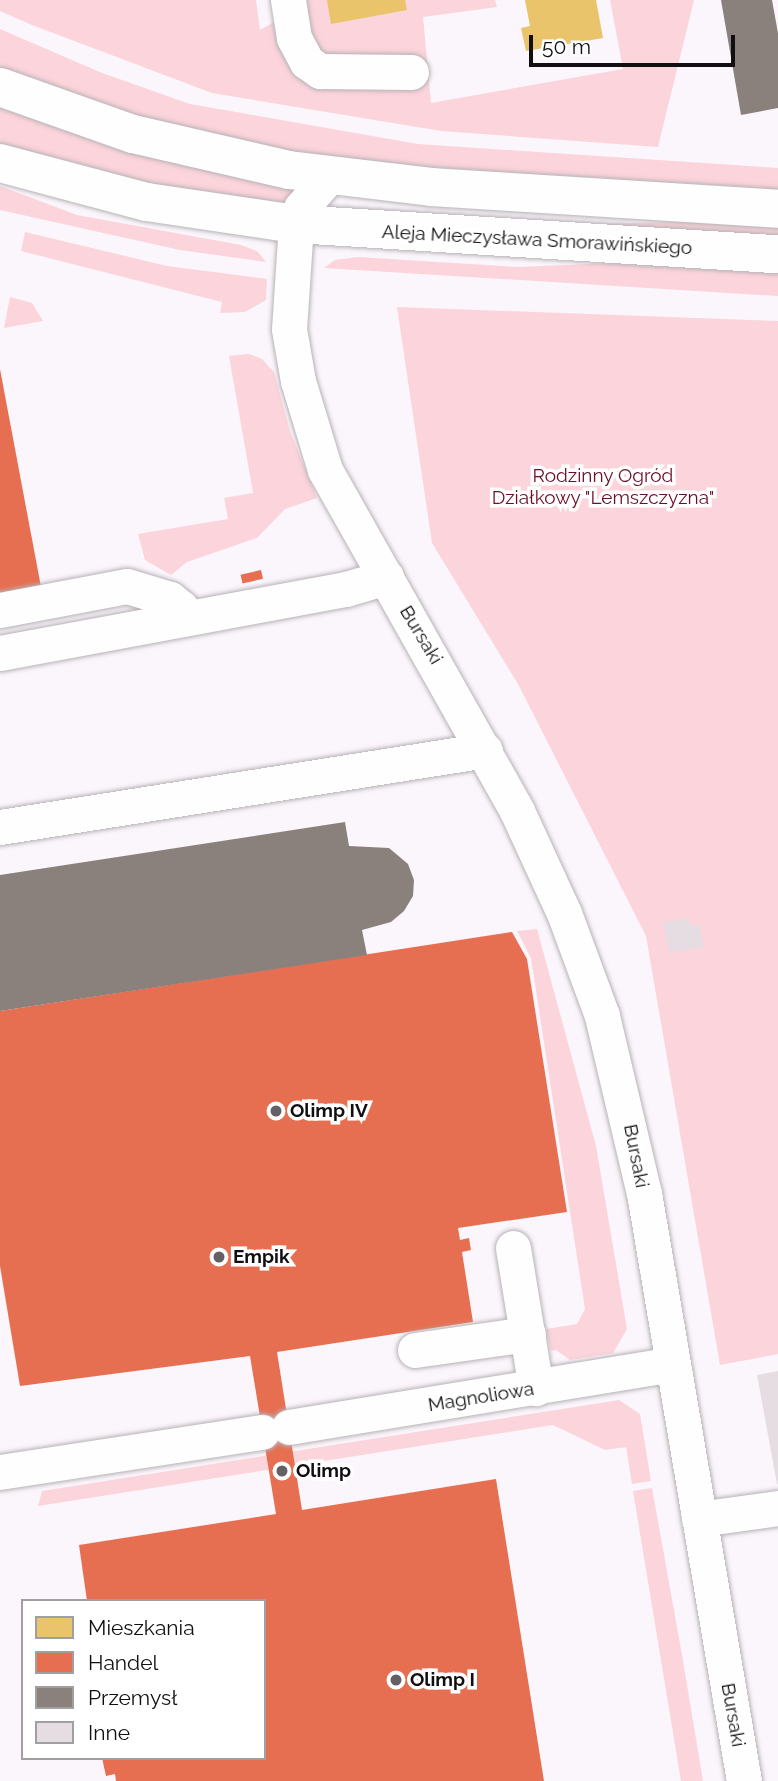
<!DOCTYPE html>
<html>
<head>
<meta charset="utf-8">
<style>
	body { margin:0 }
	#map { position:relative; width:778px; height:1781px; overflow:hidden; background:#fbf6fb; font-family:Raleway,sans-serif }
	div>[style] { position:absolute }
	.green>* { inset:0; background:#fcd4db }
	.homes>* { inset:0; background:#e9c46a }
	.shops>* { inset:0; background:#e76f51; transform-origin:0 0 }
	.industry>* { inset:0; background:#8a817c }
	.building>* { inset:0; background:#e6dde3 }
	.roads { filter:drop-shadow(0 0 2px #b6b2b6) drop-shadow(0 0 2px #b6b2b6) }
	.minor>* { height:35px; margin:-17.5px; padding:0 17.5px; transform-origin:17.5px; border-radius:17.5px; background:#fefefe }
	.major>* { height:38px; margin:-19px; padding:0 19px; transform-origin:19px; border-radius:19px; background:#fefefe }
	.dots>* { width:19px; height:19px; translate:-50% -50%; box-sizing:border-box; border:4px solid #fff; border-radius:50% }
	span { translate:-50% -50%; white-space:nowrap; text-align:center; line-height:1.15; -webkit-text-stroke:7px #fff; paint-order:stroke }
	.street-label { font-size:19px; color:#120f13 }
	.park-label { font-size:19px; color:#6d0e29 }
	.poi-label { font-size:19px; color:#120f13; font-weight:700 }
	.left { translate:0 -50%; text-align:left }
	.legend { position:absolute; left:21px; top:1599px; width:245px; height:161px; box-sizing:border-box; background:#fff; border:2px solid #a09fa1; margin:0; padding:9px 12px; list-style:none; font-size:21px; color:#120f13 }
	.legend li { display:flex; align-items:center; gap:14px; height:35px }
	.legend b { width:35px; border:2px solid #a09fa1 }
	.scale { position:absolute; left:529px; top:35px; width:206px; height:32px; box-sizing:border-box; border:4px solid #120f13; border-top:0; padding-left:9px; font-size:21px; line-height:24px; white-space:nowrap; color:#120f13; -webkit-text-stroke:5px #fff; paint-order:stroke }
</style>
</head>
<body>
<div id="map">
	<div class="green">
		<div style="clip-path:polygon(0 0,256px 0,260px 30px,288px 14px,292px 0,495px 0,497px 7px,423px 17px,431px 103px,623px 69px,610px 0,694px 0,658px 147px,441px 131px,212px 93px,32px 25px,0 11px)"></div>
		<div style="clip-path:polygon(0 29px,102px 73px,190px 104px,418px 144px,778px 168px,778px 193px,529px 179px,285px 152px,153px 122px,0 71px)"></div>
		<div style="clip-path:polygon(0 103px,306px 187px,283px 209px,164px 188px,0 147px)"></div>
		<div style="clip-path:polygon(0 186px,77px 215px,241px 245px,257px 251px,266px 262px,180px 250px,0 210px)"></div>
		<div style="clip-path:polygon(681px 222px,778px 228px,778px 239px,590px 224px)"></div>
		<div style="clip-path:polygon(25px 232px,167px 266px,267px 279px,266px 300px,245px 312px,220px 313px,222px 302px,21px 251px)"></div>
		<div style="clip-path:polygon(358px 257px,518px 267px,638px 262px,778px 270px,778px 296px,324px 268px,335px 260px)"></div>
		<div style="clip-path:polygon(10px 297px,32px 303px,43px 321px,4px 328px)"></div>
		<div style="clip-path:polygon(397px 307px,778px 321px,778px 1354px,720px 1365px,646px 936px,518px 684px,432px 543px)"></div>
		<div style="clip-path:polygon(249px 354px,262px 359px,274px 372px,290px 431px,317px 498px,285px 509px,257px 538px,187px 562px,171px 575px,145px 560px,138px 534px,228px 519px,224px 498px,253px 493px,229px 356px)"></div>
		<div style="clip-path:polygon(537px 929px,596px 1146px,627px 1329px,613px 1353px,570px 1360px,556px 1350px,551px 1351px,546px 1329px,577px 1324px,585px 1309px,531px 958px,517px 931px)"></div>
		<div style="clip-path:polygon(619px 1400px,640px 1414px,651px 1481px,632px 1484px,626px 1447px,605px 1450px,553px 1425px,38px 1506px,42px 1491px)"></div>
		<div style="clip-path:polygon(652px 1488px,682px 1655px,703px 1781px,681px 1781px,633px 1491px)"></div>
	</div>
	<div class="homes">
		<div style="clip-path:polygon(327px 0,405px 0,407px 10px,331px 24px)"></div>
		<div style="clip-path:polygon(525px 0,596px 0,603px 38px,526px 51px,521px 28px,530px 26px)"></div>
	</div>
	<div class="shops">
		<div style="clip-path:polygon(0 369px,41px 587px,0 594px)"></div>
		<div style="left:261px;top:570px;width:9px;height:21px;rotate:77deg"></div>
		<div style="clip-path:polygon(512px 932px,527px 959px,567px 1212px,458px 1228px,460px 1240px,469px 1238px,471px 1250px,462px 1252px,473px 1322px,277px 1352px,302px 1510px,496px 1479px,544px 1781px,116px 1781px,115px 1774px,106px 1776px,102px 1758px,264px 1758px,264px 1601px,87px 1601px,79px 1545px,276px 1514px,250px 1356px,20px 1386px,0 1266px,0 1011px)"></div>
	</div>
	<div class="industry">
		<div style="clip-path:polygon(721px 0,772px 0,778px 33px,778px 108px,741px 115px)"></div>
		<div style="clip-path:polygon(345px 822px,349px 846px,389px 848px,408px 864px,414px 880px,413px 896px,404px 911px,391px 922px,362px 930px,367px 955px,0 1011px,0 875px)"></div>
	</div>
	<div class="building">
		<div style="clip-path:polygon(688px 918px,690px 926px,699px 924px,704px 947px,669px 953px,663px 923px)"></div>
		<div style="clip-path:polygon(778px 1371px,778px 1484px,777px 1484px,757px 1375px)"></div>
	</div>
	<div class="roads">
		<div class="minor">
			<div style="left:288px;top:0;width:38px;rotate:81deg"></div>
			<div style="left:294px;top:38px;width:27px;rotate:62deg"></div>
			<div style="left:307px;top:62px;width:16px;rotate:35deg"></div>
			<div style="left:320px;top:71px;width:91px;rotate:0.6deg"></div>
			<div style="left:330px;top:175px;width:44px;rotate:131.3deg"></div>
			<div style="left:301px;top:208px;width:17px;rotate:107deg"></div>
			<div style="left:296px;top:224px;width:105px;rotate:93.8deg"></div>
			<div style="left:289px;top:329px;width:53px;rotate:80.2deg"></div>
			<div style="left:298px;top:381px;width:93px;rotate:73.1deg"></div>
			<div style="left:325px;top:470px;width:391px;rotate:60.6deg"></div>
			<div style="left:517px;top:811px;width:112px;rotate:65.3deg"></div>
			<div style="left:564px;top:913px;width:110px;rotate:69.7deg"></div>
			<div style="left:602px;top:1016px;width:182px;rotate:76.7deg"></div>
			<div style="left:644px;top:1193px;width:596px;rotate:80.35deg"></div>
			<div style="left:0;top:610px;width:129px;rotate:-10.7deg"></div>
			<div style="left:127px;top:586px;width:45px;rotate:16.8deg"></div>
			<div style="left:170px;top:599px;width:14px;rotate:39deg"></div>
			<div style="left:181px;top:608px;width:11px;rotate:85deg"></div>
			<div style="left:0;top:653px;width:352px;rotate:-10.5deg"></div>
			<div style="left:346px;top:589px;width:42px;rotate:-16.7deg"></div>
			<div style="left:0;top:827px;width:491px;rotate:-9deg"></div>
			<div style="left:513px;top:1248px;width:142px;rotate:80.7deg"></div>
			<div style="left:415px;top:1350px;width:114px;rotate:-8.1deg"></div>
			<div style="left:289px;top:1427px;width:389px;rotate:-9.3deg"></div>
			<div style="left:0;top:1472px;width:265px;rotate:-8.7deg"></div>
			<div style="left:699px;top:1519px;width:80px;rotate:-7.9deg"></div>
		</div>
		<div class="major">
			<div style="left:0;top:87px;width:141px;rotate:19.5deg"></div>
			<div style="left:133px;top:134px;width:160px;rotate:13deg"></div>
			<div style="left:289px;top:170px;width:143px;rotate:6.8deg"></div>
			<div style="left:431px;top:187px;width:348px;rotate:3.6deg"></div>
			<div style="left:0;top:163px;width:152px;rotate:14.9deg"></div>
			<div style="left:147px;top:202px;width:151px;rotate:8.4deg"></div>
			<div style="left:296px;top:224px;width:483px;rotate:3.6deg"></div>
		</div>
	</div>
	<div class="dots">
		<div style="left:276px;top:1111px;background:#646064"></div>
		<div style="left:219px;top:1257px;background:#646064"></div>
		<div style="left:282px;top:1471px;background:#646064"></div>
		<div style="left:396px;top:1680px;background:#646064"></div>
	</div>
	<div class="street-label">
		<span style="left:537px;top:240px;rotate:3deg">Aleja Mieczysława Smorawińskiego</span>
		<span style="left:421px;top:635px;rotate:59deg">Bursaki</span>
		<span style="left:636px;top:1156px;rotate:79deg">Bursaki</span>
		<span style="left:481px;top:1397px;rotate:-9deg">Magnoliowa</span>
		<span style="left:733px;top:1715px;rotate:80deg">Bursaki</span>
	</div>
	<div class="park-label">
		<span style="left:603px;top:487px">Rodzinny Ogród<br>Działkowy "Lemszczyzna"</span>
	</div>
	<div class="poi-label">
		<span class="left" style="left:290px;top:1111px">Olimp IV</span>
		<span class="left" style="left:233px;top:1257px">Empik</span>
		<span class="left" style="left:296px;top:1471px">Olimp</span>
		<span class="left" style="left:410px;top:1680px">Olimp I</span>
	</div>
	<ul class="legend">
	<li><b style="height:19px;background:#e9c46a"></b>Mieszkania</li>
	<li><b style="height:19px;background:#e76f51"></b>Handel</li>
	<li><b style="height:19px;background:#8a817c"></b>Przemysł</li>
	<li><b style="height:19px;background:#e6dde3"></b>Inne</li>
	</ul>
	<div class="scale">50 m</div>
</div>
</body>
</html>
